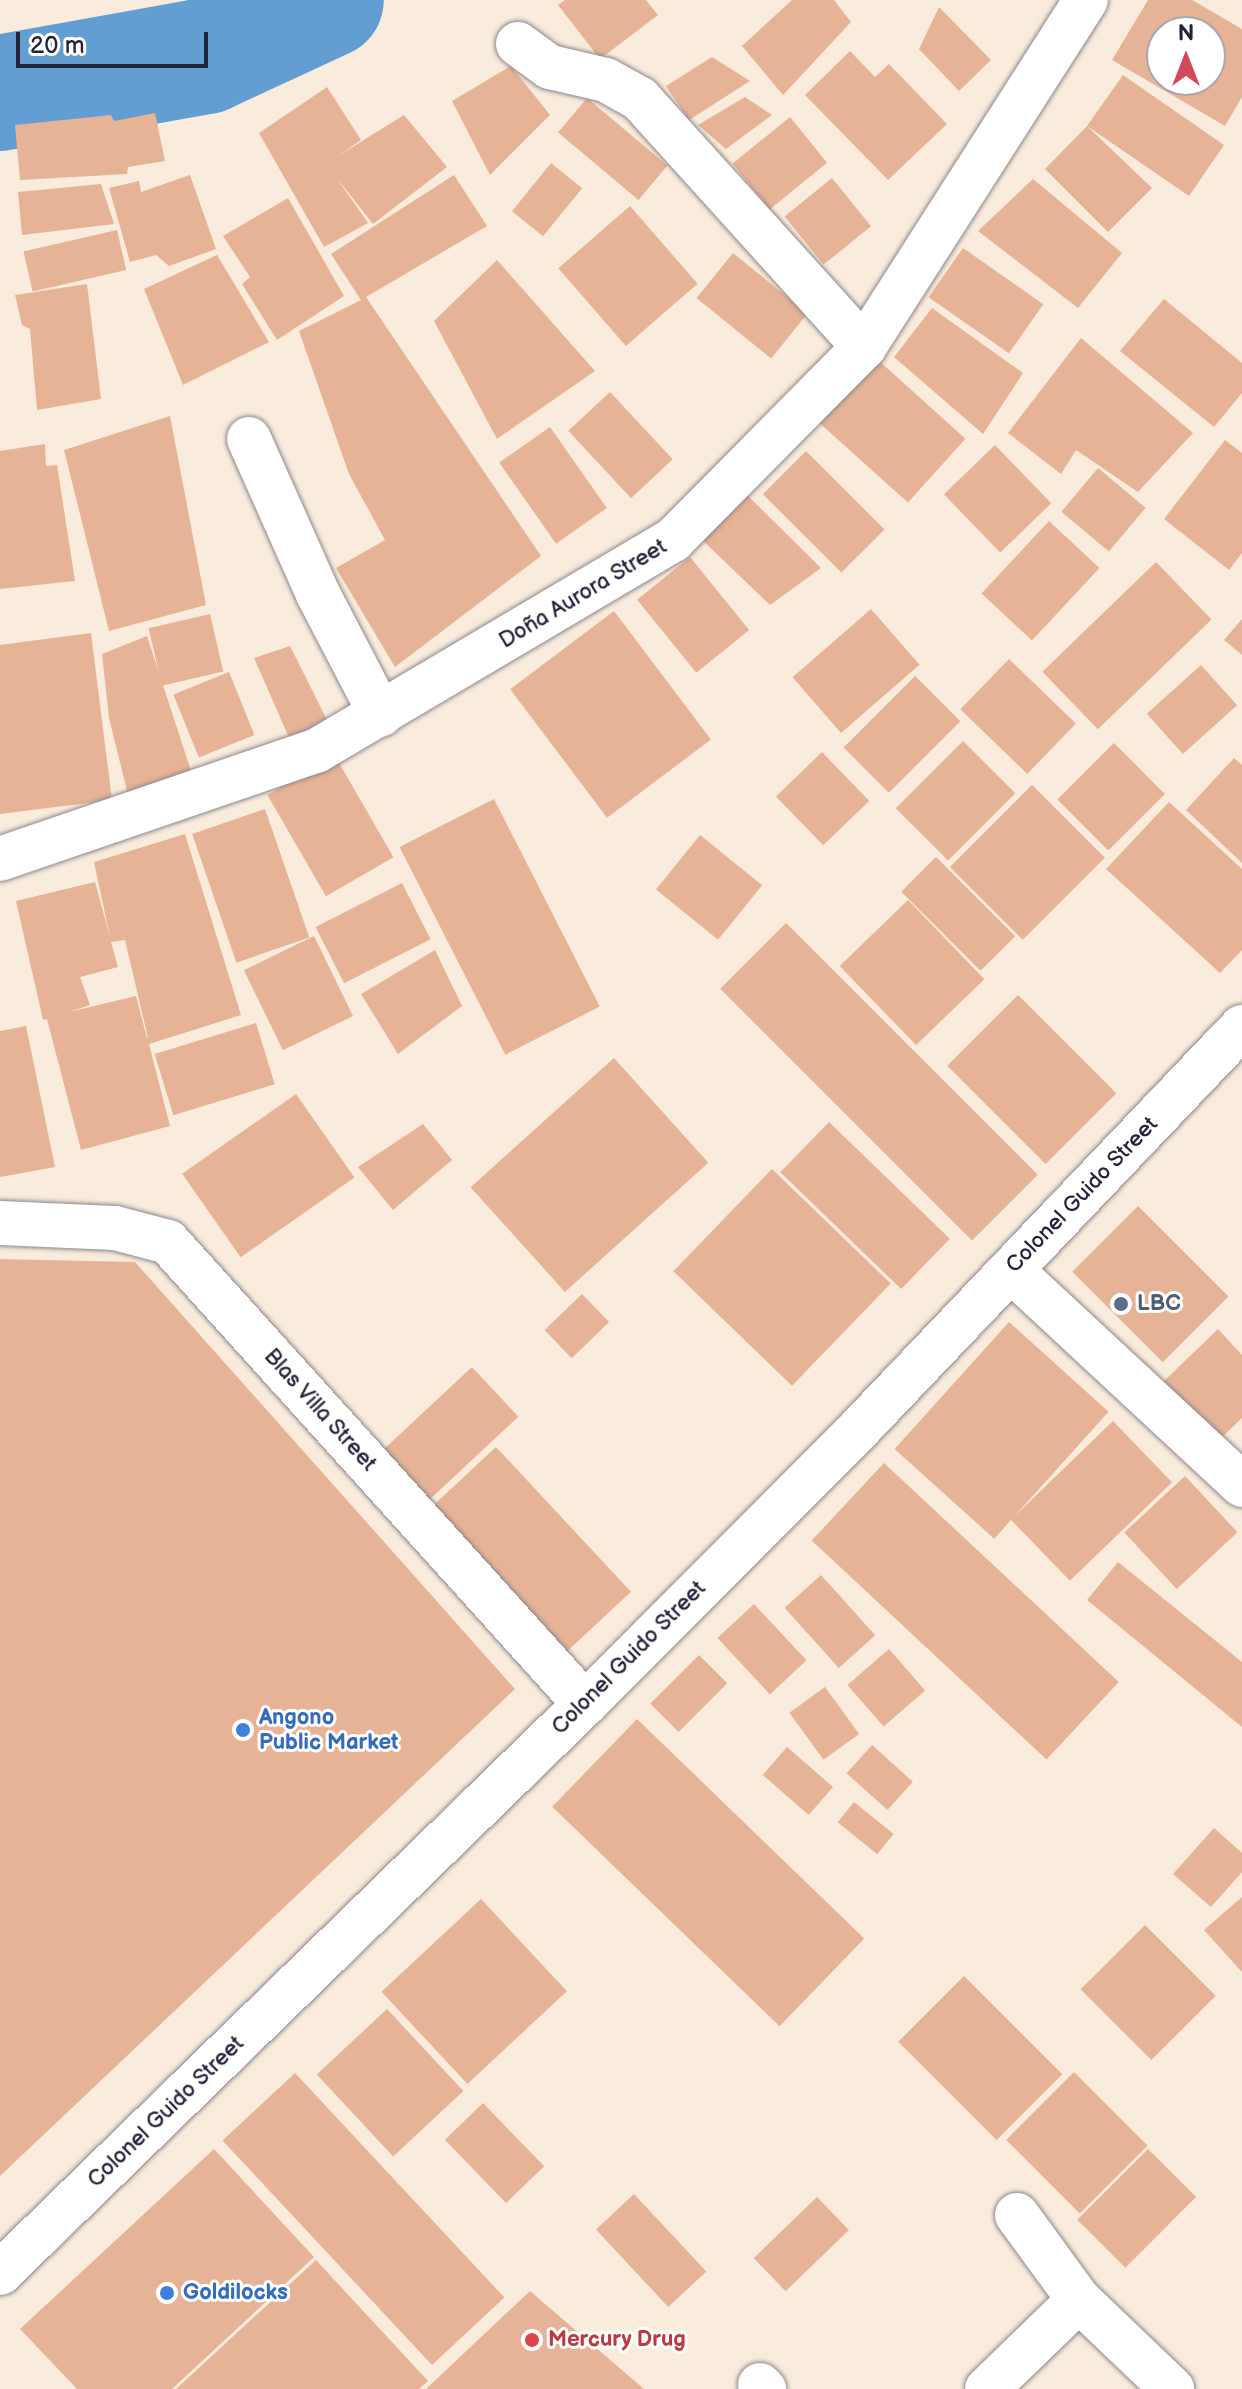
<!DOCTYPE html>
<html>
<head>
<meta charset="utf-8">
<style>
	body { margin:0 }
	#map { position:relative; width:1242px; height:2389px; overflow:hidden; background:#f9ecdc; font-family:"Balsamiq Sans",sans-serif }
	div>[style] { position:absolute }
	.river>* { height:116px; margin:-58px; padding:0 58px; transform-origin:58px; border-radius:58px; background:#639ed3 }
	.building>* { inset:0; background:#e7b396; transform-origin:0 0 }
	.roads { filter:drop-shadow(0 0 2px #8e878c) drop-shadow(0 0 2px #8e878c) }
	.minor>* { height:44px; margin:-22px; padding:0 22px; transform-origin:22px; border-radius:22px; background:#fff }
	.dots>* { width:22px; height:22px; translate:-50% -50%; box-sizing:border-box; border:4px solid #fff; border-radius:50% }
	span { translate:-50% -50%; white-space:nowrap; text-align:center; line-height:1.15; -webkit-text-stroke:6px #fff; paint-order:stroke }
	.street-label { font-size:22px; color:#22223b }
	.service-label { font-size:22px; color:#4e5e75; font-weight:700 }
	.left { translate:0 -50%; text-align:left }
	.shop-label { font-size:22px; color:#366cbe; font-weight:700 }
	.health-label { font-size:22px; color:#be3a42; font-weight:700 }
	.north { position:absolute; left:1146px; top:16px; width:80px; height:80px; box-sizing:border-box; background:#fff; border:2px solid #a7a7b1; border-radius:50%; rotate:0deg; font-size:22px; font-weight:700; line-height:32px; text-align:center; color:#22223b }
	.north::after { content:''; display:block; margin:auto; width:28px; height:36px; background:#d1495b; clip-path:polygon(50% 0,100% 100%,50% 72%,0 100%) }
	.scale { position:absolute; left:16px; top:32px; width:192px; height:36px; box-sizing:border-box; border:4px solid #22223b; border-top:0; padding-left:10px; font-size:24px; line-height:28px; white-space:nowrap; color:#22223b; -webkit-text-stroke:6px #fff; paint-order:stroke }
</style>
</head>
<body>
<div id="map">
	<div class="river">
		<div style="left:0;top:93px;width:208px;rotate:-10.2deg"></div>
		<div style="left:205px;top:56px;width:133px;rotate:-24.8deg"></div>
	</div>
	<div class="building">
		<div style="clip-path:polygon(565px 0,646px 0,658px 15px,600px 59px,558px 5px)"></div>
		<div style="clip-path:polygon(792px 0,834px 0,851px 22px,783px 95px,742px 46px)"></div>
		<div style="clip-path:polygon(evenodd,1148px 0,1192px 0,1242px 29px,1242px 97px,1225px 126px,1112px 60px,1148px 0,1162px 32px,1210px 32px,1210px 80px,1162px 80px,1162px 32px)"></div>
		<div style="clip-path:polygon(939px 7px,991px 60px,959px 91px,919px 49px)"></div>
		<div style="clip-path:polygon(850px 51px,875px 77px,889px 64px,947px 124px,888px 180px,805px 95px)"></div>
		<div style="clip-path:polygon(712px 57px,750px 81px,689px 120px,666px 86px)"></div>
		<div style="clip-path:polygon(511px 66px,550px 115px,490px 175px,452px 101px)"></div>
		<div style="clip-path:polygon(1123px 75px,1224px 145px,1189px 196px,1087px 126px,1152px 188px,1108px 232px,1045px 169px,1087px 126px)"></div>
		<div style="clip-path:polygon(327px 87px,361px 140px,338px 156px,404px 115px,447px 167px,373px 224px,336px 177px,368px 223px,324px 247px,259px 133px)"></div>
		<div style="clip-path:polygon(745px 97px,772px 115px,726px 149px,698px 125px)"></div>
		<div style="left:587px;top:98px;width:105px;height:45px;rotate:40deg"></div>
		<div style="clip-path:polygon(155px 113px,165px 161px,128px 167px,127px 174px,20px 180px,15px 125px,111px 115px,114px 121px)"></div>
		<div style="left:790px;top:117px;width:59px;height:74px;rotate:51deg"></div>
		<div style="left:551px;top:163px;width:40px;height:62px;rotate:39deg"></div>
		<div style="clip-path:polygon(190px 175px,216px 249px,169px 266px,156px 255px,130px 262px,109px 188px,139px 181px,141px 192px)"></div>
		<div style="clip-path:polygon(454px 175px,487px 226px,366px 297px,541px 556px,395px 667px,336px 568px,385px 540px,349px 474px,299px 331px,361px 300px,331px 254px)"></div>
		<div style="left:832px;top:178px;width:62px;height:61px;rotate:51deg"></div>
		<div style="clip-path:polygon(1033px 179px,1122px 253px,1078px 308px,978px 231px)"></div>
		<div style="clip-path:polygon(101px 184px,114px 224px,22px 235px,18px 192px)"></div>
		<div style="clip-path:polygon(288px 198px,344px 296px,277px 340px,242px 284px,250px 277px,223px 236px)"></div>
		<div style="left:630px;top:206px;width:103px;height:95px;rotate:49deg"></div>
		<div style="left:117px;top:230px;width:41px;height:96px;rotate:77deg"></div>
		<div style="left:963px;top:248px;width:98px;height:60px;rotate:35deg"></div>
		<div style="left:733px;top:253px;width:96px;height:58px;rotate:39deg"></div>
		<div style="clip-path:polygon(217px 255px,269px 342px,183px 385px,144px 289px)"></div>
		<div style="clip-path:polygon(497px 260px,595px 371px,497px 439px,434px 321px)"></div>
		<div style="clip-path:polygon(87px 284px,101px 399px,37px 410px,30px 329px,22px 325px,15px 295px)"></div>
		<div style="clip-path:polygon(1164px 299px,1242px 363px,1242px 393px,1214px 427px,1120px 351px)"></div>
		<div style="clip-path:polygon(932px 308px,1023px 373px,983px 434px,894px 357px)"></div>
		<div style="clip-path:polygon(1081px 338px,1193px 433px,1138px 492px,1076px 450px,1061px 474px,1008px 433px)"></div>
		<div style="left:877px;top:359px;width:119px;height:86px;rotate:42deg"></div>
		<div style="left:610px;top:392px;width:92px;height:57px;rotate:47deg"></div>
		<div style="clip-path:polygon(170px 416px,206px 605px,109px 631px,64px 450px)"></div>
		<div style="left:550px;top:427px;width:99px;height:62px;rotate:55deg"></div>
		<div style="clip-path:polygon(1225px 440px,1242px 453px,1242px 553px,1229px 570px,1164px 519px)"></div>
		<div style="clip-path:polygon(45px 444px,46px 466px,57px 465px,75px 581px,0 589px,0 451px)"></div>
		<div style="left:995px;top:445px;width:81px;height:71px;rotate:46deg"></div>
		<div style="left:806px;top:451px;width:111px;height:61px;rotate:45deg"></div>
		<div style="left:1098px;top:468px;width:62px;height:57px;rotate:40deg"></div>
		<div style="clip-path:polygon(745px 493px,821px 568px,770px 605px,697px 535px)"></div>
		<div style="left:1049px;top:521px;width:69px;height:99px;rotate:43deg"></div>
		<div style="left:690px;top:557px;width:94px;height:68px;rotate:51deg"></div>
		<div style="left:1156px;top:562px;width:80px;height:158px;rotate:46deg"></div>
		<div style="left:871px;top:609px;width:74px;height:104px;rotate:49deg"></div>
		<div style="left:614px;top:611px;width:161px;height:130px;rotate:53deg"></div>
		<div style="left:210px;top:614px;width:59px;height:63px;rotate:77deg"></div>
		<div style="clip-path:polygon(1242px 619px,1242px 655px,1224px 640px)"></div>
		<div style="clip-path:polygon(91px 633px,112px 800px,0 814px,0 645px)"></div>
		<div style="clip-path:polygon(147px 636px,193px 777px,131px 807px,109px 718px,102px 654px)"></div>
		<div style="clip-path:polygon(290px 646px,333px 732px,294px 749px,254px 658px)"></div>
		<div style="left:1009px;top:659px;width:93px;height:70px;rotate:44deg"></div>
		<div style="left:1201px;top:665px;width:54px;height:73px;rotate:48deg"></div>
		<div style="left:229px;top:672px;width:68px;height:60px;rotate:68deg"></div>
		<div style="left:915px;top:676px;width:64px;height:101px;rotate:45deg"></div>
		<div style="left:963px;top:741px;width:74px;height:95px;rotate:45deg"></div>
		<div style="left:1114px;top:743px;width:72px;height:80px;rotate:45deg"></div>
		<div style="left:822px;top:752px;width:68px;height:64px;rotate:46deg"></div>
		<div style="left:335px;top:756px;width:117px;height:78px;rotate:60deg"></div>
		<div style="clip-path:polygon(1234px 758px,1242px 765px,1242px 863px,1186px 810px)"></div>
		<div style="left:1032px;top:785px;width:103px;height:116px;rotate:45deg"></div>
		<div style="left:494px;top:799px;width:233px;height:106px;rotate:63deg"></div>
		<div style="clip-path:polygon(1169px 802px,1242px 869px,1242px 950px,1220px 973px,1106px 869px)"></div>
		<div style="left:265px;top:809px;width:136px;height:77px;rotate:71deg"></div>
		<div style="clip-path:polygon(evenodd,185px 834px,241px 1015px,149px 1044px,170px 1126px,81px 1150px,47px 1019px,43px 1020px,16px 901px,95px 882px,110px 937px,94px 862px,185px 834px,125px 940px,148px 1038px,147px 1038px,136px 996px,69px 1012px,90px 1005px,80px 977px,118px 967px,111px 942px,125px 940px)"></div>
		<div style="left:700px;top:835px;width:80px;height:70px;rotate:39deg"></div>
		<div style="left:936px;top:857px;width:112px;height:49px;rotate:45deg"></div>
		<div style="left:402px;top:883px;width:63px;height:97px;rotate:63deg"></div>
		<div style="left:908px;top:900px;width:110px;height:95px;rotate:46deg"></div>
		<div style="left:786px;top:923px;width:356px;height:93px;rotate:45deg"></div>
		<div style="left:314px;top:936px;width:89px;height:78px;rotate:64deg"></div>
		<div style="clip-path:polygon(435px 950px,462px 1006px,398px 1054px,361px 994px)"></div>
		<div style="left:1018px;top:995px;width:139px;height:100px;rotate:45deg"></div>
		<div style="left:256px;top:1023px;width:64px;height:106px;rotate:73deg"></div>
		<div style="clip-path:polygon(26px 1026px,55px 1167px,0 1177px,0 1031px)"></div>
		<div style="left:614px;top:1058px;width:141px;height:193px;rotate:48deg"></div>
		<div style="left:296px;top:1094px;width:102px;height:139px;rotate:55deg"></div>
		<div style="left:829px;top:1122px;width:168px;height:70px;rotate:44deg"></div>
		<div style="clip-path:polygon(423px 1124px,452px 1160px,393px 1210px,358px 1167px)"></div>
		<div style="left:772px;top:1169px;width:165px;height:142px;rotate:44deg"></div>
		<div style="left:1138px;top:1206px;width:128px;height:93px;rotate:45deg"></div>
		<div style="clip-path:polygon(0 1259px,135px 1262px,515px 1689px,0 2176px)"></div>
		<div style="left:582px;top:1294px;width:39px;height:52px;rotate:46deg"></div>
		<div style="left:1009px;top:1322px;width:134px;height:171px;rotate:42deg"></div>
		<div style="clip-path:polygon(1218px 1329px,1242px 1355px,1242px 1418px,1218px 1441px,1162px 1383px)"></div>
		<div style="left:472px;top:1367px;width:68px;height:122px;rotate:47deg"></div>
		<div style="left:1113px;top:1421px;width:85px;height:142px;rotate:46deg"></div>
		<div style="left:496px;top:1447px;width:198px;height:91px;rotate:47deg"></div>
		<div style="left:884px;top:1463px;width:321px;height:106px;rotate:43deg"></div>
		<div style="left:1185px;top:1476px;width:77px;height:83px;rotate:47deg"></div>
		<div style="clip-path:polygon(1118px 1562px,1242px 1662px,1242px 1727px,1087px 1600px)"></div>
		<div style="left:821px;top:1575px;width:81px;height:49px;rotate:48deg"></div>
		<div style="left:754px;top:1604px;width:77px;height:50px;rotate:47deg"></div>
		<div style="left:889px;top:1649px;width:55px;height:55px;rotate:49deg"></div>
		<div style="left:699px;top:1655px;width:40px;height:69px;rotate:45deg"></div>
		<div style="left:825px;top:1687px;width:58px;height:44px;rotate:54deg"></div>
		<div style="left:637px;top:1719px;width:316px;height:122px;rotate:44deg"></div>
		<div style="left:872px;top:1745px;width:55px;height:38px;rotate:42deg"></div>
		<div style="left:787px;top:1747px;width:61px;height:37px;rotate:41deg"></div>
		<div style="left:854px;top:1802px;width:51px;height:26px;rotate:39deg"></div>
		<div style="clip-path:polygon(1214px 1828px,1242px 1853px,1242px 1872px,1211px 1907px,1173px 1874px)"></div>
		<div style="clip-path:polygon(1242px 1897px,1242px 1972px,1204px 1930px)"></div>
		<div style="left:481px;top:1899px;width:126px;height:136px;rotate:47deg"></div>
		<div style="left:1145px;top:1925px;width:100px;height:91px;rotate:45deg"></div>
		<div style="left:964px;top:1976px;width:139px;height:93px;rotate:45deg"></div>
		<div style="left:387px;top:2009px;width:112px;height:96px;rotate:47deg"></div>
		<div style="left:1074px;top:2072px;width:104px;height:96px;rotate:45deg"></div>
		<div style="left:295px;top:2073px;width:307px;height:99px;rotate:47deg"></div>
		<div style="left:483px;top:2103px;width:88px;height:53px;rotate:46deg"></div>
		<div style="clip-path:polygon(214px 2149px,314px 2257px,172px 2389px,77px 2389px,20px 2329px)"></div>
		<div style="left:1148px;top:2149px;width:68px;height:100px;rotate:45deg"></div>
		<div style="left:634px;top:2194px;width:106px;height:52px;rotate:47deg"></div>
		<div style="left:817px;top:2197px;width:46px;height:88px;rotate:46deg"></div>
		<div style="clip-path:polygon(316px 2260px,428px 2381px,419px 2389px,176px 2389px)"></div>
		<div style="clip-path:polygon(530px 2291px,644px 2389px,426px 2389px)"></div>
	</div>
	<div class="roads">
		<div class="minor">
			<div style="left:518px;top:44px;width:39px;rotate:36deg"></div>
			<div style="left:550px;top:67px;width:57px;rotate:13.1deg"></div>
			<div style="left:606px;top:80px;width:39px;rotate:29deg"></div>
			<div style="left:640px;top:99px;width:334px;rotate:47.9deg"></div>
			<div style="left:249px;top:439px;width:170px;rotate:66deg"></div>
			<div style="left:318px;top:594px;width:136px;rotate:62.5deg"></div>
			<div style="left:0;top:859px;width:334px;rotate:-18.9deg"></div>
			<div style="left:316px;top:751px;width:415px;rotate:-30.6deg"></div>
			<div style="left:673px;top:540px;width:272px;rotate:-45.3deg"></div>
			<div style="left:864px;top:347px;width:412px;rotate:-57.4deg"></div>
			<div style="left:0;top:1223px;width:115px;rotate:2.5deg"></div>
			<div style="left:115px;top:1228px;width:55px;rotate:14.8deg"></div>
			<div style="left:168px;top:1242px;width:622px;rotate:47.93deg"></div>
			<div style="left:1011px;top:1270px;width:316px;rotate:42.9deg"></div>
			<div style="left:1017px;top:2215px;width:105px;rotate:53.9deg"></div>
			<div style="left:1079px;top:2300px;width:129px;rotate:43.7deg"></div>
			<div style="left:0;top:2273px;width:816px;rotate:-44.21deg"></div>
			<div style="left:585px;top:1704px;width:390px;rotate:-45.1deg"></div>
			<div style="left:860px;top:1428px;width:554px;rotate:-46.39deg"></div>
			<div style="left:760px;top:2385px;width:6px;rotate:45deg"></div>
			<div style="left:987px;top:2389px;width:128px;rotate:-44.1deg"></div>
		</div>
	</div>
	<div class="dots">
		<div style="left:1121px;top:1304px;background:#5c6f8a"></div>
		<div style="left:243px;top:1730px;background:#3f7fe0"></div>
		<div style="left:167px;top:2293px;background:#3f7fe0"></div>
		<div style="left:532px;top:2340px;background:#e0444e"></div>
	</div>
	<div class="street-label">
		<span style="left:583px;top:594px;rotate:-31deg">Doña Aurora Street</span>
		<span style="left:1082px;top:1195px;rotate:-46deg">Colonel Guido Street</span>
		<span style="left:320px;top:1410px;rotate:48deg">Blas Villa Street</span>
		<span style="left:629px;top:1658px;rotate:-45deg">Colonel Guido Street</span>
		<span style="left:166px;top:2112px;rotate:-44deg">Colonel Guido Street</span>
	</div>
	<div class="service-label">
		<span class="left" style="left:1137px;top:1304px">LBC</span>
	</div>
	<div class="shop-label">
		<span class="left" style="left:259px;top:1730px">Angono<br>Public Market</span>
		<span class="left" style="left:183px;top:2293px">Goldilocks</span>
	</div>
	<div class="health-label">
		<span class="left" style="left:548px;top:2340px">Mercury Drug</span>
	</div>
	<div class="north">N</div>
	<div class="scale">20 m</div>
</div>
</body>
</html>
